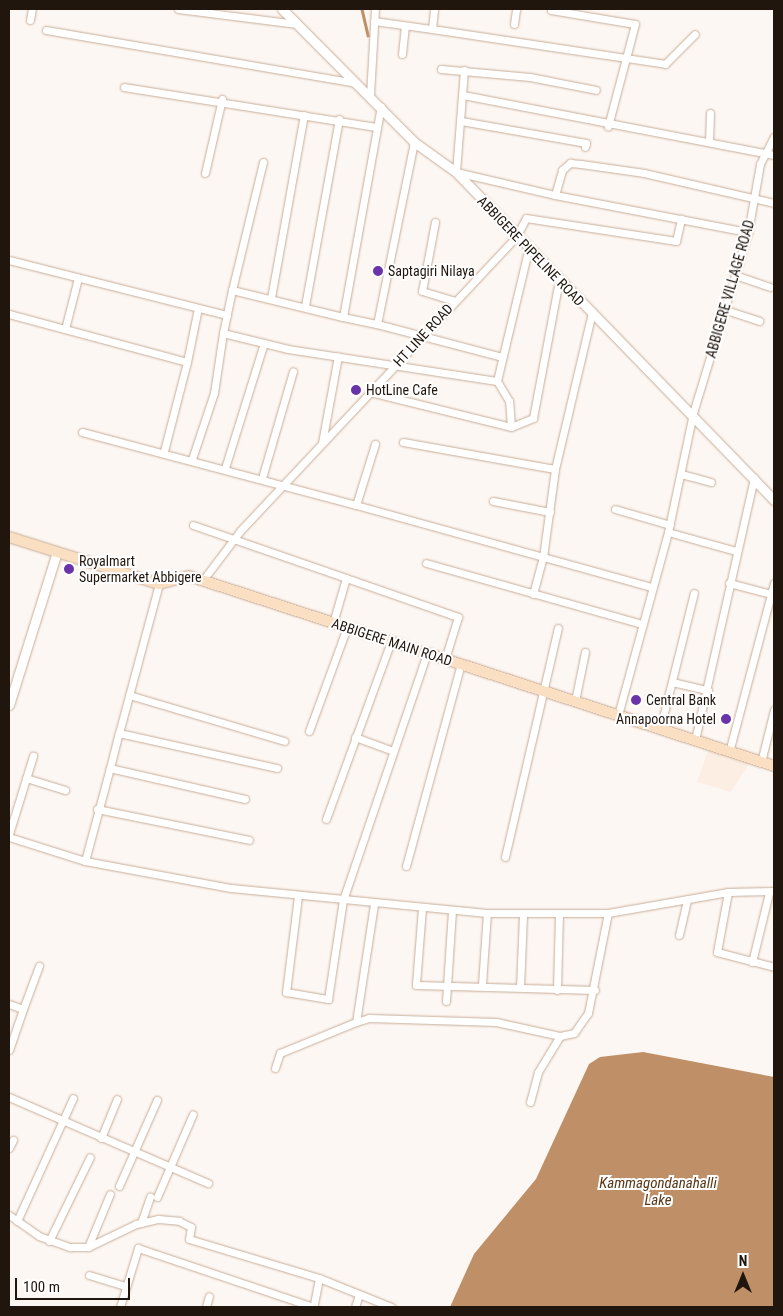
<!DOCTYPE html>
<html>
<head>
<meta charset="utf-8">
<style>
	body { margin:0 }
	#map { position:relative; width:783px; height:1316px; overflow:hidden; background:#fdf7f3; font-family:"Roboto Condensed",sans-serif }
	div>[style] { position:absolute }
	.built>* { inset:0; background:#fceee3 }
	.water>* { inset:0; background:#bf9067 }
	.stream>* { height:2.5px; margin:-1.25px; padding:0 1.25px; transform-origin:1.25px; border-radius:1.25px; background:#bf9067 }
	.roads { filter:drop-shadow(0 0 1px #c8ad97) drop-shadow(0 0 1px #c8ad97) }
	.minor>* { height:7px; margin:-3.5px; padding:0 3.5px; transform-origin:3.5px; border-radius:3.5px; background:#fff }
	.tertiary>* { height:9px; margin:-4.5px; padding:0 4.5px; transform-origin:4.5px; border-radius:4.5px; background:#fff }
	.secondary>* { height:10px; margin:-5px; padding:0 5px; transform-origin:5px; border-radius:5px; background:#fbdfc3 }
	.dots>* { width:14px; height:14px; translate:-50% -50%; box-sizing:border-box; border:2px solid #fff; border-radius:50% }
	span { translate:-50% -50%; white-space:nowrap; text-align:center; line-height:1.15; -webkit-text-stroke:4px #fff; paint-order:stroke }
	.street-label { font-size:14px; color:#20160e }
	.poi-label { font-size:14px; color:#20160e }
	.left { translate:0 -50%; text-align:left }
	.right { translate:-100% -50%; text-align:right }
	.water-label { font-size:15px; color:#583717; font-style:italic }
	.frame { position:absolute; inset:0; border:10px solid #20160e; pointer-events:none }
	.north { position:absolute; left:718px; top:1251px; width:50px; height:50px; -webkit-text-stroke:4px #fff; paint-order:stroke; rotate:0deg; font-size:14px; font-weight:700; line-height:20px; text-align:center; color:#20160e }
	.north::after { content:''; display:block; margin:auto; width:18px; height:22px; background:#20160e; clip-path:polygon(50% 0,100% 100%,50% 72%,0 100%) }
	.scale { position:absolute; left:15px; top:1278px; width:115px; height:22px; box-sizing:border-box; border:2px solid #20160e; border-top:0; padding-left:6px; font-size:15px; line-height:18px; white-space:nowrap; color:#20160e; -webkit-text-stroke:4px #fff; paint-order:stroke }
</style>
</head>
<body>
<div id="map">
	<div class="built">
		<div style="clip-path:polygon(710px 745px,752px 759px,731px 792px,697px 782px)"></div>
	</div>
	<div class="water">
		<div style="clip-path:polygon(643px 1052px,774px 1077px,774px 1307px,450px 1307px,474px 1254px,536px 1179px,589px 1064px,600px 1057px)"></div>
	</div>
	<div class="stream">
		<div style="left:362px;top:9px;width:27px;rotate:77deg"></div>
	</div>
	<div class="roads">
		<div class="minor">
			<div style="left:178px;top:9px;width:120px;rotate:7.2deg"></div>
			<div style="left:551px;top:10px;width:85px;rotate:9.5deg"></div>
			<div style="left:635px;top:24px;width:106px;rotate:104.8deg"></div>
			<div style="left:30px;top:20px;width:11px;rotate:-80deg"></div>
			<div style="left:374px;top:21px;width:59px;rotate:7.9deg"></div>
			<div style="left:432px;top:29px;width:20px;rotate:-84deg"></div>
			<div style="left:514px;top:24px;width:15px;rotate:-82deg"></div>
			<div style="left:432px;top:29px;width:236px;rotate:8.5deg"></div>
			<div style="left:665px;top:64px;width:42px;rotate:-45deg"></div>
			<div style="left:46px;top:30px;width:314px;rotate:9.7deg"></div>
			<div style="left:402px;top:54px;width:28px;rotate:-84deg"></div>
			<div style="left:441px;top:69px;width:89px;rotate:5.1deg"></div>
			<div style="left:530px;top:77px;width:67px;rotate:11.1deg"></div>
			<div style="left:464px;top:70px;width:102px;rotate:94.5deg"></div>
			<div style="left:456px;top:172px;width:102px;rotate:13.1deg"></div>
			<div style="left:555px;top:195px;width:26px;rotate:-74deg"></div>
			<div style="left:562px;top:170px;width:11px;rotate:-41deg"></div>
			<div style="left:570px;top:163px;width:11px;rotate:5deg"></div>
			<div style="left:581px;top:164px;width:64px;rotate:8.1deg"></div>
			<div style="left:644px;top:173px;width:133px;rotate:13deg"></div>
			<div style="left:124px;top:87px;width:255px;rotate:9deg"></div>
			<div style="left:370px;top:95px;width:86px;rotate:-86.7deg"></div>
			<div style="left:463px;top:95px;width:317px;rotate:10.9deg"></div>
			<div style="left:461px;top:121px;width:127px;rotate:10deg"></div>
			<div style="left:586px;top:143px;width:4px;rotate:104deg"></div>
			<div style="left:709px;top:142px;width:29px;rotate:-88deg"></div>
			<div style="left:263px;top:162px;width:132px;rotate:103.6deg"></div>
			<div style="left:232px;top:290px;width:114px;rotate:13.7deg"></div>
			<div style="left:343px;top:317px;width:214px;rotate:-79.8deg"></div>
			<div style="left:205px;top:173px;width:76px;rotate:-77.1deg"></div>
			<div style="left:555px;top:195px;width:197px;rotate:10.9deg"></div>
			<div style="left:435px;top:222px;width:70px;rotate:100.7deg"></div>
			<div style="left:422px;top:291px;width:34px;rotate:17deg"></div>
			<div style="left:9px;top:260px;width:225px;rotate:14.2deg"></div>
			<div style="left:735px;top:275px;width:37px;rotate:19deg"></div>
			<div style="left:232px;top:290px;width:44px;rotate:101.8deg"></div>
			<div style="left:223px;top:333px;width:67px;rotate:13.8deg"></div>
			<div style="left:288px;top:349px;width:211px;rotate:8.7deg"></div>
			<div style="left:497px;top:381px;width:134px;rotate:-76.6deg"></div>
			<div style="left:271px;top:298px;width:186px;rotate:-79.8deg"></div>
			<div style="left:305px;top:306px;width:190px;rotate:-79.7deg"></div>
			<div style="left:726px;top:310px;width:35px;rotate:18deg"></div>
			<div style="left:9px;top:314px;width:184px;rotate:15.1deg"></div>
			<div style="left:187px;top:362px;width:55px;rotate:-78.5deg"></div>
			<div style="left:343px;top:317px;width:35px;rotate:12deg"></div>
			<div style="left:377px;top:324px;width:186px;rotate:-78.5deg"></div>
			<div style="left:377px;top:324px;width:129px;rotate:14.8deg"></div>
			<div style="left:65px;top:329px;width:53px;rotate:-75.7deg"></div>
			<div style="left:370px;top:392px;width:145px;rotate:13.9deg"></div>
			<div style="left:511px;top:427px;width:26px;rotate:-94deg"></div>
			<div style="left:509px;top:401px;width:23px;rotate:-121deg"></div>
			<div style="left:511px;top:427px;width:24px;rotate:-22deg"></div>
			<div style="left:533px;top:418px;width:139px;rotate:-79.3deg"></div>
			<div style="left:82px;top:432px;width:284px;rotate:14.9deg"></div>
			<div style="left:356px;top:505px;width:64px;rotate:-72.7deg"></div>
			<div style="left:403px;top:442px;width:154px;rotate:10.1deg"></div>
			<div style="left:322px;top:443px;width:88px;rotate:-79.6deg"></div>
			<div style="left:164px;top:451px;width:92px;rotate:-75.5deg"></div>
			<div style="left:192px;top:459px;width:70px;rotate:-71.6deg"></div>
			<div style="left:214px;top:393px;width:61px;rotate:-81.5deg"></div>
			<div style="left:225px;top:468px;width:131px;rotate:-72.7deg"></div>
			<div style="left:681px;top:474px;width:31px;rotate:15deg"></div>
			<div style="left:262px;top:478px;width:111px;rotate:-73.8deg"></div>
			<div style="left:493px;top:501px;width:58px;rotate:10.9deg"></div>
			<div style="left:356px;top:505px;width:306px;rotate:15.5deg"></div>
			<div style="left:615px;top:509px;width:57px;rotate:16.2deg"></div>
			<div style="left:193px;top:525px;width:162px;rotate:19.1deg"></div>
			<div style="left:346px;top:578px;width:47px;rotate:106.1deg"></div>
			<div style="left:668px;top:532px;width:71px;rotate:15.6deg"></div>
			<div style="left:426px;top:563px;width:223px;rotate:15.8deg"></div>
			<div style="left:346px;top:578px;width:119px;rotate:19.2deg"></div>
			<div style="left:458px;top:617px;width:44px;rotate:107.2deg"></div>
			<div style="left:203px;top:580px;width:61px;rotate:-52.9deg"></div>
			<div style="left:240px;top:531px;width:403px;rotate:-46.8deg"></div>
			<div style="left:516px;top:237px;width:21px;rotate:-62deg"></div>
			<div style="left:526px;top:218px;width:152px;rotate:8.7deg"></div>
			<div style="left:676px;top:241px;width:23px;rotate:-77deg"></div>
			<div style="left:729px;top:583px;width:43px;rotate:14.7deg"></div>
			<div style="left:533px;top:594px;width:38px;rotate:-75deg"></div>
			<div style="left:543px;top:557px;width:89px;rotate:-82.2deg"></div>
			<div style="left:555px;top:469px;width:160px;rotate:-76.7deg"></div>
			<div style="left:672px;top:682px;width:37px;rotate:13deg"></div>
			<div style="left:129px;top:695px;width:162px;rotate:16.5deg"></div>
			<div style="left:575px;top:701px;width:50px;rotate:-78.5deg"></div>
			<div style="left:618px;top:715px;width:190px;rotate:-74.7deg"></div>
			<div style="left:668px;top:532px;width:122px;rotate:-78.1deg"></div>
			<div style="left:693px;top:413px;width:189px;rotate:-73.1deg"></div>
			<div style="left:748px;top:232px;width:69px;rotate:-80deg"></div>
			<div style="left:760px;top:164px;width:30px;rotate:-63deg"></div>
			<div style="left:660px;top:729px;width:140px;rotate:-76deg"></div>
			<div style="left:309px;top:731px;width:111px;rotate:-69.9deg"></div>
			<div style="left:119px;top:733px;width:154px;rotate:-75deg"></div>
			<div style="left:355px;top:737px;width:40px;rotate:20.2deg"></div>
			<div style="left:695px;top:740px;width:269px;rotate:-77.3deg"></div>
			<div style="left:729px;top:752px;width:175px;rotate:-75.1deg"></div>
			<div style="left:761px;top:762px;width:54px;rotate:-76deg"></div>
			<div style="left:26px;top:778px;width:41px;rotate:17.1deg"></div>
			<div style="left:245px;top:799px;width:139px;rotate:-167.1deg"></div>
			<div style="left:110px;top:768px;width:36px;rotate:-76deg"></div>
			<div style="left:119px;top:733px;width:162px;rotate:12.5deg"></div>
			<div style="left:97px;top:809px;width:155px;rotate:11.5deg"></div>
			<div style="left:326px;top:819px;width:189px;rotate:-69.9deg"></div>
			<div style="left:9px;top:834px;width:82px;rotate:-72.9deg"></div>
			<div style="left:9px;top:837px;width:80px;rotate:17.5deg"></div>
			<div style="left:85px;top:861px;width:148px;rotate:10.5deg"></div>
			<div style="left:231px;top:888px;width:257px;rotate:5.6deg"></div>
			<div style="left:487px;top:913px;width:121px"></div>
			<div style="left:608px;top:913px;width:122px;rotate:-9.9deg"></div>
			<div style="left:728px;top:892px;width:46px;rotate:-1.2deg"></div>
			<div style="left:505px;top:857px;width:235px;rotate:-77deg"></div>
			<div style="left:85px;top:861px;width:96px;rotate:-75deg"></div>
			<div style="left:406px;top:866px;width:209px;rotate:-74.8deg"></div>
			<div style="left:728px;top:892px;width:61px;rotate:100.4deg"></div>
			<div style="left:717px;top:952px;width:59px;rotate:14.7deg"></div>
			<div style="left:298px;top:896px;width:97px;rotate:97.1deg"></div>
			<div style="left:286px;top:992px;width:43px;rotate:9.5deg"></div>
			<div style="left:328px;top:999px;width:100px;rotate:-81.4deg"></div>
			<div style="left:343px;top:900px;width:261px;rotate:-71.2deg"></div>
			<div style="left:422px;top:908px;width:77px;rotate:94.5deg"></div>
			<div style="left:416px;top:985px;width:179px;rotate:1.6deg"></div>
			<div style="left:679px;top:935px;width:37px;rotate:-77deg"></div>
			<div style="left:752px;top:962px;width:71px;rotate:-76.2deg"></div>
			<div style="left:482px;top:984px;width:71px;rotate:-86deg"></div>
			<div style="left:520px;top:987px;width:73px;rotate:-87.6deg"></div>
			<div style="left:557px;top:990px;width:75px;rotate:-88.5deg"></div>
			<div style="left:446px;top:1001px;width:90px;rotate:-86.2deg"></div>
			<div style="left:9px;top:1004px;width:15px;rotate:20deg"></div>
			<div style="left:23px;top:1009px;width:46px;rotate:-69.6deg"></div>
			<div style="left:356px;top:1022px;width:14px;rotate:-17deg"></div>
			<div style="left:369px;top:1018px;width:127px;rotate:1.8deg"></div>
			<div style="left:496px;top:1022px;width:66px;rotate:12.3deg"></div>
			<div style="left:560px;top:1036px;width:14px;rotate:-12deg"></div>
			<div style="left:574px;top:1033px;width:24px;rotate:-55deg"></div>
			<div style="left:588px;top:1013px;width:102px;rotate:-78.7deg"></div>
			<div style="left:9px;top:1050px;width:43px;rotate:-71.1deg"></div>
			<div style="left:275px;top:1068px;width:16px;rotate:-72deg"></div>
			<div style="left:280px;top:1053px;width:82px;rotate:-22.2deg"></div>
			<div style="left:356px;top:1022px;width:119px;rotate:-81.3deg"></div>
			<div style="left:9px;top:1097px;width:217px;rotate:23.4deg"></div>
			<div style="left:530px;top:1102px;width:31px;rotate:-75deg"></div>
			<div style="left:538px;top:1072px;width:42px;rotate:-58.6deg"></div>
			<div style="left:101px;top:1138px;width:42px;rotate:-67.7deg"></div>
			<div style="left:9px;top:1148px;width:9px;rotate:-63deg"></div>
			<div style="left:119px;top:1186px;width:94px;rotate:-66.2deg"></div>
			<div style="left:157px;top:1197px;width:90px;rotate:-66.6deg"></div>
			<div style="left:9px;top:1215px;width:37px;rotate:35deg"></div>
			<div style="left:39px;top:1236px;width:33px;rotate:20deg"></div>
			<div style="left:70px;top:1247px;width:18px"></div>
			<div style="left:88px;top:1247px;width:53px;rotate:-25.6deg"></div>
			<div style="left:136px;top:1224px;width:23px;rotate:-13deg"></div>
			<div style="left:158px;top:1219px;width:21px;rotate:5deg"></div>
			<div style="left:179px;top:1221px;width:13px;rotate:27deg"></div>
			<div style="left:191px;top:1227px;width:12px;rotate:99deg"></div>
			<div style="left:189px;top:1239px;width:136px;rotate:16.7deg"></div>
			<div style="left:319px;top:1278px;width:78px;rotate:21.9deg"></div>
			<div style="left:17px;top:1221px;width:135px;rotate:-65.5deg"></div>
			<div style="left:141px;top:1223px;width:28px;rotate:-71deg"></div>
			<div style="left:49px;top:1241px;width:93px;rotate:-64deg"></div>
			<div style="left:88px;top:1247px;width:57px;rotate:-67.5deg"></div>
			<div style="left:89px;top:1275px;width:39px;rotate:17deg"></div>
			<div style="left:314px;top:1304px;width:26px;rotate:-79deg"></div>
			<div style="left:120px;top:1307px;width:62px;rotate:-73deg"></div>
			<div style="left:138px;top:1248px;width:185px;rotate:18.6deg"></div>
			<div style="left:206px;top:1307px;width:11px;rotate:-75deg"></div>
			<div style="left:355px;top:1307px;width:13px;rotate:-72deg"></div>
		</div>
		<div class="tertiary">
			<div style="left:282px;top:9px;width:187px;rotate:45.2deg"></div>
			<div style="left:414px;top:142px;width:52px;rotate:35.5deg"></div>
			<div style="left:456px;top:172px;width:457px;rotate:45.9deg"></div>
			<div style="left:9px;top:705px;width:160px;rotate:-72.6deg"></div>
		</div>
		<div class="secondary">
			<div style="left:9px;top:537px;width:157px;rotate:17.4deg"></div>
			<div style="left:159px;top:584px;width:31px;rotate:-15deg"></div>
			<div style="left:189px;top:576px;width:615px;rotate:17.99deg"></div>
		</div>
	</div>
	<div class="dots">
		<div style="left:378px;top:271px;background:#6933a9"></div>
		<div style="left:356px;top:390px;background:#6933a9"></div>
		<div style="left:69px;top:569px;background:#6933a9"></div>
		<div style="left:636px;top:700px;background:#6933a9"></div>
		<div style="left:726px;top:719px;background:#6933a9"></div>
	</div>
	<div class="street-label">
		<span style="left:531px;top:251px;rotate:46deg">ABBIGERE PIPELINE ROAD</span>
		<span style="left:730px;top:289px;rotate:-74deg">ABBIGERE VILLAGE ROAD</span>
		<span style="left:423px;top:335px;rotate:-47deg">HT LINE ROAD</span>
		<span style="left:392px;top:642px;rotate:18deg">ABBIGERE MAIN ROAD</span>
	</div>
	<div class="poi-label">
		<span class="left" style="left:388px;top:271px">Saptagiri Nilaya</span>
		<span class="left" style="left:366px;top:390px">HotLine Cafe</span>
		<span class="left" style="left:79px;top:569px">Royalmart<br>Supermarket Abbigere</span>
		<span class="left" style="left:646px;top:700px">Central Bank</span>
		<span class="right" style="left:716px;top:719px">Annapoorna Hotel</span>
	</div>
	<div class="water-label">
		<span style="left:658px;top:1192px">Kammagondanahalli<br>Lake</span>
	</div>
	<div class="frame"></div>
	<div class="north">N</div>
	<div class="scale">100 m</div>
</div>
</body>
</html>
